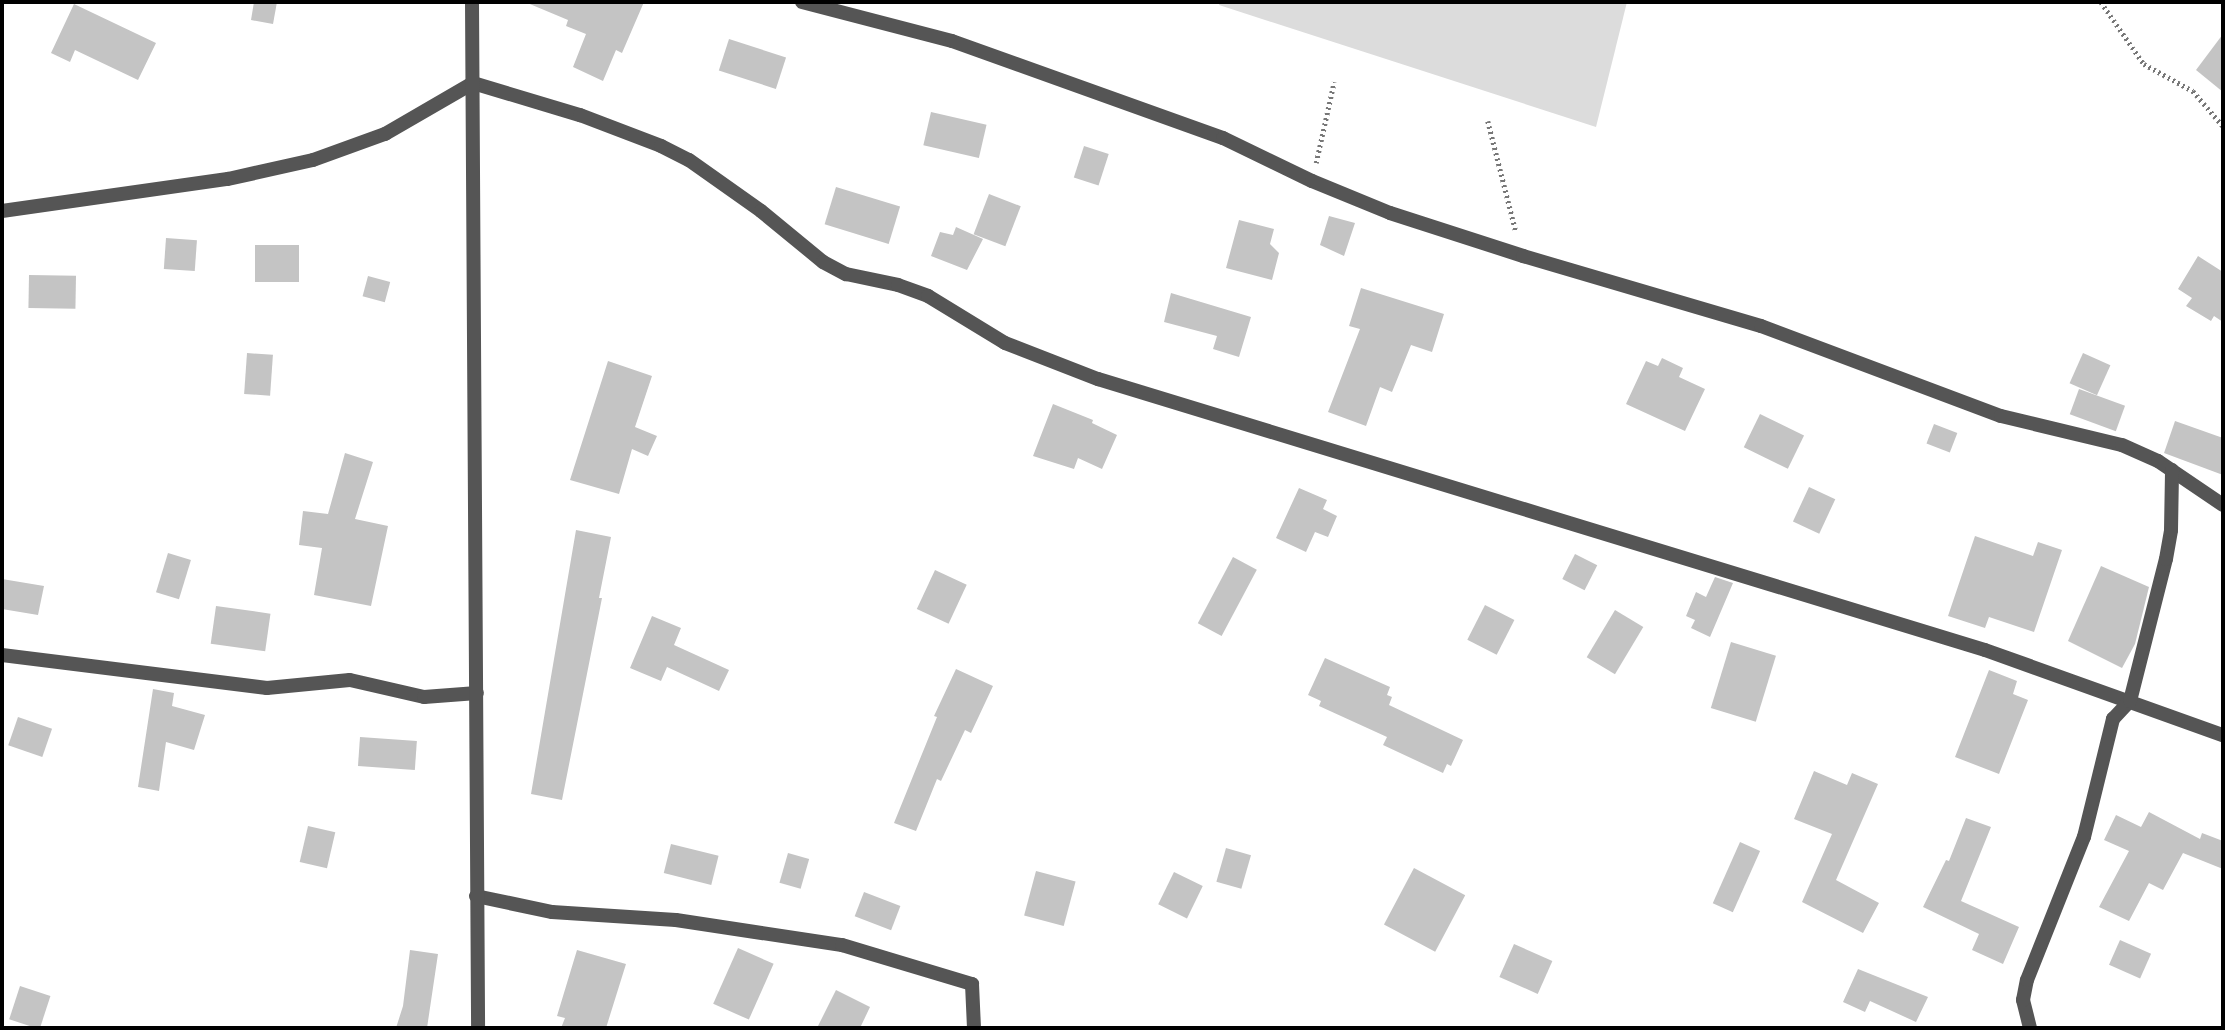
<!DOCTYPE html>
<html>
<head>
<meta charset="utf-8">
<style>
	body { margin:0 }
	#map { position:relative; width:2225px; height:1030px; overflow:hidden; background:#fff; font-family:"Varela Round",sans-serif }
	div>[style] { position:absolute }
	.green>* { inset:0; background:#dcdcdc }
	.building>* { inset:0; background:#c4c4c4; transform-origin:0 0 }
	.path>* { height:4.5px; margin-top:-2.25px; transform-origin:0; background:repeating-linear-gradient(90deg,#777 0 2px,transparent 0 5.5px) }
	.minor>* { height:14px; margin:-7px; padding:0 7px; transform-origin:7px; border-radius:7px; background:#555 }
	.tertiary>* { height:14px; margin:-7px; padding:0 7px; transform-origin:7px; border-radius:7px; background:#555 }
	span { translate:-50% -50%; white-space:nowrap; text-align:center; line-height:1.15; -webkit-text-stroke:5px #fff; paint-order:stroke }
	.frame { position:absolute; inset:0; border:4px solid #000; pointer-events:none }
</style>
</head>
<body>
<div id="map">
	<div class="green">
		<div style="clip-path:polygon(1220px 2px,1627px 2px,1596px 127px,1219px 5px)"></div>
	</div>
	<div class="building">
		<div style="clip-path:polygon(254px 2px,277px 2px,273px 24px,251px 20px)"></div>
		<div style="clip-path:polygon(525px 2px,644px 2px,622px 53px,616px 50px,603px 81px,573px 67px,586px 34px,566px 26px,568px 20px)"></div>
		<div style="clip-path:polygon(74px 4px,156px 43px,138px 80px,75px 50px,70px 62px,51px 53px)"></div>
		<div style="clip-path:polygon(2223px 34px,2223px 92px,2196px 70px)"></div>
		<div style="left:729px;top:39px;width:60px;height:33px;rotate:18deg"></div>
		<div style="left:931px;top:112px;width:57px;height:34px;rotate:13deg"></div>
		<div style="left:1084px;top:146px;width:26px;height:33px;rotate:18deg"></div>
		<div style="left:836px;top:187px;width:67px;height:39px;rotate:17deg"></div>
		<div style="left:989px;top:194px;width:34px;height:43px;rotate:21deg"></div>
		<div style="clip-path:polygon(1329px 216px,1355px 223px,1344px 256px,1320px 245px)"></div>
		<div style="clip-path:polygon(1239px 220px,1274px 229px,1270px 244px,1279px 253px,1272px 280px,1226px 268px)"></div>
		<div style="clip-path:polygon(956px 227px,983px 239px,967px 270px,931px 256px,940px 232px,953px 235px)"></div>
		<div style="left:166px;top:238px;width:31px;height:31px;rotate:4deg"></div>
		<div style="left:255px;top:245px;width:44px;height:37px"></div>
		<div style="clip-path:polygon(2198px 256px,2223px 272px,2223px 322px,2214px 316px,2211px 321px,2186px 306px,2192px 298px,2178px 289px)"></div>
		<div style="left:29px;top:275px;width:47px;height:33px;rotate:1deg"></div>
		<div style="left:368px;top:276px;width:23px;height:21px;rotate:15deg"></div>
		<div style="clip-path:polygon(1361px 288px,1444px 314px,1432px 352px,1411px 345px,1392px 392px,1380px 387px,1366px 426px,1328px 412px,1360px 329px,1349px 326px)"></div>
		<div style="clip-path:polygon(1171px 293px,1251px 317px,1239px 357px,1213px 349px,1217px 336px,1164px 322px)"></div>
		<div style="left:247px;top:353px;width:26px;height:41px;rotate:4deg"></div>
		<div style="left:2083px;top:353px;width:30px;height:33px;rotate:24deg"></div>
		<div style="clip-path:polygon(1662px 358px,1683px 368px,1679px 377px,1705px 389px,1685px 431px,1626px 404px,1646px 361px,1658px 366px)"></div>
		<div style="clip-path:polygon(608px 361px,652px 376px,635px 427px,657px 436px,648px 456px,632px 449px,619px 494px,570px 480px)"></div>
		<div style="left:2079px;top:389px;width:49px;height:27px;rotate:20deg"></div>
		<div style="clip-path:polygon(1053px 404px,1093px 420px,1092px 423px,1117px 435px,1102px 469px,1078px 458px,1074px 469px,1033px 456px)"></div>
		<div style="left:1760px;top:414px;width:49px;height:37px;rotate:26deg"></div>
		<div style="clip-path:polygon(2175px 421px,2223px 438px,2223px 475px,2164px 453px)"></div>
		<div style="left:1934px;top:424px;width:25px;height:21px;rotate:21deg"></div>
		<div style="clip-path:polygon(345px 453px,373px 462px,355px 519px,388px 526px,371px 606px,314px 595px,322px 548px,299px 545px,303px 511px,328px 514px)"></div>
		<div style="left:1809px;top:487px;width:29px;height:38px;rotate:25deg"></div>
		<div style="clip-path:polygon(1299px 488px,1327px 500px,1323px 509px,1337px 516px,1328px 537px,1315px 532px,1306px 552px,1276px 538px)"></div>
		<div style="clip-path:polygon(576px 530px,611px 537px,599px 598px,602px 598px,562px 800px,531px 794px)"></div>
		<div style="clip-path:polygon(1975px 536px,2033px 556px,2038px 542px,2062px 550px,2034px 632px,1989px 617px,1985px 628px,1948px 616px)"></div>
		<div style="left:168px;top:553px;width:24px;height:41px;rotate:17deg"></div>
		<div style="left:1575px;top:554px;width:25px;height:28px;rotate:27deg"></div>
		<div style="left:1233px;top:557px;width:27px;height:75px;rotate:28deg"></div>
		<div style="clip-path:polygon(2101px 566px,2149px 587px,2135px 644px,2122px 668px,2068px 641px)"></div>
		<div style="left:935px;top:570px;width:35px;height:43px;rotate:25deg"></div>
		<div style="clip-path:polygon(1715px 577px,1733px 583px,1710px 637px,1691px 628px,1695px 620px,1686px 616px,1696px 592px,1706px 597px)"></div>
		<div style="clip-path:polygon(2px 579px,44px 586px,38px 615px,2px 609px)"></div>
		<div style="left:1485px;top:605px;width:33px;height:39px;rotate:27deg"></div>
		<div style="left:216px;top:606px;width:55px;height:38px;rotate:8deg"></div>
		<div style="left:1615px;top:610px;width:33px;height:55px;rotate:31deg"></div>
		<div style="clip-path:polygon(652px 616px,681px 628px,674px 645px,729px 670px,719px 691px,667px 667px,661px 681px,630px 668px)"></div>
		<div style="left:1731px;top:642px;width:47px;height:69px;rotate:17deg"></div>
		<div style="clip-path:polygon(1325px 658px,1390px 687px,1387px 695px,1392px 697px,1389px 705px,1463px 740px,1451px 766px,1447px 764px,1443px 773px,1383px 745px,1387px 737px,1319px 706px,1321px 701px,1308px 695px)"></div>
		<div style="clip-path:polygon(956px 669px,993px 686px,971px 733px,965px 730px,941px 781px,937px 779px,916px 831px,894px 823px,937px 717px,934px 716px)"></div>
		<div style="clip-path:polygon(1989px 670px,2017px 681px,2013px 694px,2028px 700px,1999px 774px,1955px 757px)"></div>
		<div style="clip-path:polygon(153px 689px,174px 693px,172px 706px,205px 715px,194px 750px,166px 742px,159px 791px,138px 787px)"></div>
		<div style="left:18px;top:717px;width:36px;height:30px;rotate:19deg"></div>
		<div style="left:360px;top:737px;width:57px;height:29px;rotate:4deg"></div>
		<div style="clip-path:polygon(1814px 771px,1847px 785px,1852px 773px,1878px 784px,1836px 880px,1879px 903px,1863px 933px,1802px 902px,1832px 834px,1794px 819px)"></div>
		<div style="clip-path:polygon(2149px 812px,2200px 839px,2202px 833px,2223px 841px,2223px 869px,2183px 853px,2163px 890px,2149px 883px,2129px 921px,2099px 907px,2129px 851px,2104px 840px,2116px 815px,2141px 827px)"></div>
		<div style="clip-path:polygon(1966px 818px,1991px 827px,1961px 901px,2019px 927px,2003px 964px,1972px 950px,1979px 934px,1923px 907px,1946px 860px,1949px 861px)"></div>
		<div style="left:308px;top:826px;width:28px;height:37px;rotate:13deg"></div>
		<div style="left:1740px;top:842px;width:22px;height:67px;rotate:24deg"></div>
		<div style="left:671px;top:844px;width:49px;height:30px;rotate:14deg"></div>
		<div style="left:1226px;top:848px;width:26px;height:35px;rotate:16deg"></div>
		<div style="left:788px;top:853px;width:22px;height:31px;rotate:16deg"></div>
		<div style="left:1414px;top:868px;width:58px;height:64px;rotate:28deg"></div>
		<div style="left:1036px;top:871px;width:41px;height:46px;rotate:15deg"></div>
		<div style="left:1174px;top:872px;width:32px;height:36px;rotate:26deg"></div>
		<div style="left:864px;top:892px;width:39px;height:26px;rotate:21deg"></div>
		<div style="left:2120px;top:940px;width:34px;height:27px;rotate:24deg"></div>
		<div style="left:1514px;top:944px;width:42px;height:36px;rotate:24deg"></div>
		<div style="left:738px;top:948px;width:39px;height:61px;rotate:24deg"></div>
		<div style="clip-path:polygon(410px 950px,438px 954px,427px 1028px,396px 1028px,403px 1006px)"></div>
		<div style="clip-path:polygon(577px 950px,626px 964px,606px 1028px,561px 1028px,565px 1018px,557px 1016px)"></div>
		<div style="clip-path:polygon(1858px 969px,1928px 997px,1916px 1022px,1870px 1001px,1865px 1012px,1843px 1002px)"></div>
		<div style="left:20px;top:986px;width:32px;height:35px;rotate:18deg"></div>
		<div style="clip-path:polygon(836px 990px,870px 1007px,860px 1028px,817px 1028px)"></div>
	</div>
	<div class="path">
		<div style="left:2101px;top:2px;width:75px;rotate:55.3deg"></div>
		<div style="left:2144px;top:64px;width:56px;rotate:28.9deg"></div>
		<div style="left:2193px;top:91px;width:46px;rotate:49.4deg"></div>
		<div style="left:1488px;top:121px;width:114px;rotate:75.8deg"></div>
		<div style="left:1316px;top:163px;width:83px;rotate:-77.5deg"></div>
	</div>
	<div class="minor">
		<div style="left:802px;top:2px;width:155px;rotate:14.6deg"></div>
		<div style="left:952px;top:41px;width:288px;rotate:19.7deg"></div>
		<div style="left:1223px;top:138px;width:99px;rotate:25.8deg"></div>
		<div style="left:1312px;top:181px;width:84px;rotate:22.3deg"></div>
		<div style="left:1390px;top:213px;width:140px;rotate:17.9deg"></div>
		<div style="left:1523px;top:256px;width:248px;rotate:16.4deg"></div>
		<div style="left:1761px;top:326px;width:256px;rotate:20.6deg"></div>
		<div style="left:2001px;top:416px;width:124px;rotate:13.5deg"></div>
		<div style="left:2122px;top:445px;width:39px;rotate:24deg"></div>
		<div style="left:2158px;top:461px;width:78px;rotate:34.1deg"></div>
		<div style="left:2px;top:211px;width:228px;rotate:-8.1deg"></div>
		<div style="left:228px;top:179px;width:87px;rotate:-12.6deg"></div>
		<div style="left:313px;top:160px;width:77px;rotate:-19.9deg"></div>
		<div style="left:385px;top:134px;width:102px;rotate:-30.1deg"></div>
		<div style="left:473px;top:83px;width:112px;rotate:16.7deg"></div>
		<div style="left:580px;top:115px;width:87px;rotate:20.9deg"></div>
		<div style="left:661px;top:146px;width:31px;rotate:27deg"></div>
		<div style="left:689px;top:160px;width:88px;rotate:35.3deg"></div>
		<div style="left:761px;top:211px;width:80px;rotate:39.4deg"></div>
		<div style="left:823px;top:262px;width:26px;rotate:28deg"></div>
		<div style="left:846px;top:274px;width:53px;rotate:11.9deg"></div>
		<div style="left:898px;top:285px;width:32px;rotate:20deg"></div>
		<div style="left:928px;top:296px;width:90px;rotate:31.4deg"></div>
		<div style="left:1005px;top:343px;width:100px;rotate:21.2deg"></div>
		<div style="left:1098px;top:379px;width:927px;rotate:16.99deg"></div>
		<div style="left:1985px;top:650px;width:253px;rotate:19.7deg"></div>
		<div style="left:2px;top:655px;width:267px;rotate:7.1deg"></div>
		<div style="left:267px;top:688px;width:83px;rotate:-5.5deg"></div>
		<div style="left:350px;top:680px;width:76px;rotate:12.9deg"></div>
		<div style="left:424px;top:697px;width:53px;rotate:-4.3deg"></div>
		<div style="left:476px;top:896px;width:78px;rotate:11.9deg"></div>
		<div style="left:552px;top:912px;width:124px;rotate:3.7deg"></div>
		<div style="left:676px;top:920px;width:168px;rotate:8.6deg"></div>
		<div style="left:842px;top:945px;width:136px;rotate:16.7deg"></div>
		<div style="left:972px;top:984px;width:44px;rotate:87.4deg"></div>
		<div style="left:2030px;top:1028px;width:29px;rotate:-104deg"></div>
		<div style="left:2023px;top:1000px;width:20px;rotate:-79deg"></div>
		<div style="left:2027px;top:980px;width:154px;rotate:-68.3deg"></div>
		<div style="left:2084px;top:837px;width:122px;rotate:-76.2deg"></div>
		<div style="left:2113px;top:719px;width:25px;rotate:-47deg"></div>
		<div style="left:2130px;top:701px;width:146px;rotate:-75.8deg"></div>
		<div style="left:2166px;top:559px;width:29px;rotate:-80deg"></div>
		<div style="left:2171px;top:530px;width:60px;rotate:-89deg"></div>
	</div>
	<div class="tertiary">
		<div style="left:472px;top:2px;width:1026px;rotate:89.66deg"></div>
	</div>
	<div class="frame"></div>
</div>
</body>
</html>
